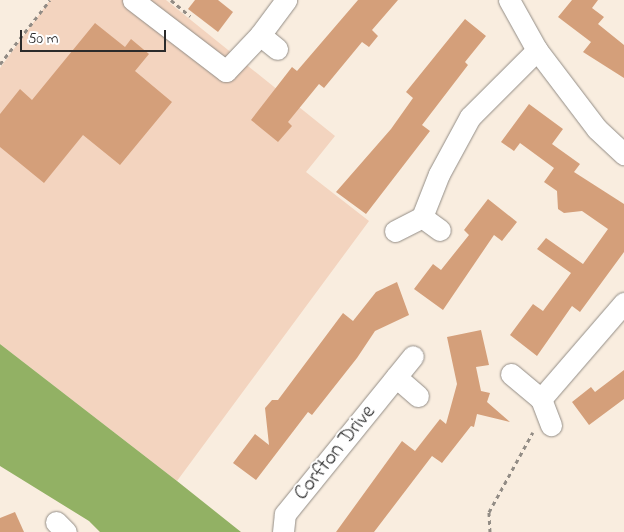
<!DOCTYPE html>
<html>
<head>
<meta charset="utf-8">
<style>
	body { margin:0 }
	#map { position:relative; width:624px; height:532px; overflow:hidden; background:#f9eddf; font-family:"Indie Flower",sans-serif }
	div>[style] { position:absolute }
	.built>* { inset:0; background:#f3d4bf }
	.forest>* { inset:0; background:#92b164 }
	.building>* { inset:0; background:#d49f7a }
	.path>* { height:3px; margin-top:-1.5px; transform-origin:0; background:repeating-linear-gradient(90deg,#928c85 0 4px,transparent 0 8px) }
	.roads { filter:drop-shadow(0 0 1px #928c85) drop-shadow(0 0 1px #928c85) }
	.minor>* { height:21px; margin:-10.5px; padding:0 10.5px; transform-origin:10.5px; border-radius:10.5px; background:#fff }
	span { translate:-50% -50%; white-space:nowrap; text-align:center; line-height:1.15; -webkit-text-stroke:4px #fff; paint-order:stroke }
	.street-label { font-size:21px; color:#2b2b2b }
	.scale { position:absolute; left:20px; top:30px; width:146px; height:22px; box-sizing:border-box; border:2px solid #2b2b2b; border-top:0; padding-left:6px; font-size:15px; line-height:18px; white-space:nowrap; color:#2b2b2b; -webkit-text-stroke:4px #fff; paint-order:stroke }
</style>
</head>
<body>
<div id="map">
	<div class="built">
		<div style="clip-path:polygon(50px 0,166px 0,335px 136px,306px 172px,369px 221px,177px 481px,0 344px,0 68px)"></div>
	</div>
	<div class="forest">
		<div style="clip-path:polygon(0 344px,177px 481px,241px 532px,100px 532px,89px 521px,0 466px)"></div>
	</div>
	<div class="building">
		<div style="clip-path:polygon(195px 0,218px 0,233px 12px,218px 32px,188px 9px)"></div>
		<div style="clip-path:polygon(358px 0,398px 0,372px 30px,378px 36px,369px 47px,362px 42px,324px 88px,319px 84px,288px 122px,292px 126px,278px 142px,251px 120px,292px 67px,297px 71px)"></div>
		<div style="clip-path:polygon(572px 0,598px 0,592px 8px,604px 17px,598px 24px,624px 45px,624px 78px,583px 52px,591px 42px,558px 17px)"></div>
		<div style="clip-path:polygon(465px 19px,486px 36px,465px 62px,468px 65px,422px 125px,430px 131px,366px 214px,336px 192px,391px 129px,413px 98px,406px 92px)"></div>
		<div style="clip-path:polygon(95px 23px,125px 47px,131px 39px,149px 54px,135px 71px,172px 102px,120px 165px,83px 135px,44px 183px,0 147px,0 114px,20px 89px,32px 100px)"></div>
		<div style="clip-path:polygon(529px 104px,563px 129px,552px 144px,580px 164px,574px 172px,624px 204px,624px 252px,580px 312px,572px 306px,537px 356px,510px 335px,533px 304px,543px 311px,571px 273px,537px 249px,546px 238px,583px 264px,608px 229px,582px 211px,564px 213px,558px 209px,557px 191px,544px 182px,554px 168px,520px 143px,514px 151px,501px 142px)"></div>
		<div style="clip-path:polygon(488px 199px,517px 222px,502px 241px,494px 235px,443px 310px,414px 289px,433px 264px,441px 270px,469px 235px,464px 230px)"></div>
		<div style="clip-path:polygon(397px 282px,409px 315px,375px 331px,357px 358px,312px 415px,308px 412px,256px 480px,233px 463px,255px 434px,269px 445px,265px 408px,272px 400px,278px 400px,343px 313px,353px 321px,376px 292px)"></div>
		<div style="clip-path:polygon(481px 330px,489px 365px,476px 367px,481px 391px,490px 393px,487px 402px,510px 422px,477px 414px,474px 427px,471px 426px,442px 463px,432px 456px,374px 532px,336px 532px,402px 441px,415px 451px,440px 419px,446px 424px,457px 384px,447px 337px)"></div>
		<div style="clip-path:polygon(624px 370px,624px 399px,589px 425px,572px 402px,591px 387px,595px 392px)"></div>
		<div style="clip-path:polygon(15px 512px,24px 532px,0 532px,0 518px)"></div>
	</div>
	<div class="path">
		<div style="left:171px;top:0;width:25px;rotate:40deg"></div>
		<div style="left:0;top:64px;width:81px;rotate:-52deg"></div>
		<div style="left:490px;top:532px;width:20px;rotate:-93deg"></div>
		<div style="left:489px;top:512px;width:91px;rotate:-61.2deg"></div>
	</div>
	<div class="roads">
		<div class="minor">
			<div style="left:133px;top:0;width:117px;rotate:37.4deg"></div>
			<div style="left:226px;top:71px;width:50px;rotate:-46.6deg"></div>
			<div style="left:260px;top:35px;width:44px;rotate:-53.4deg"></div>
			<div style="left:509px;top:0;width:57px;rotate:60.8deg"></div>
			<div style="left:537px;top:50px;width:99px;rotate:52.8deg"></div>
			<div style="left:597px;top:129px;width:37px;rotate:43deg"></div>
			<div style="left:260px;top:35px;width:22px;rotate:39deg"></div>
			<div style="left:422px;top:217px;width:46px;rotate:-68.4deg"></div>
			<div style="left:439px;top:174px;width:65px;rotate:-61.5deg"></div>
			<div style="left:470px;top:117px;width:95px;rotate:-45deg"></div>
			<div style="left:395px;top:231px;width:30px;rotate:-27deg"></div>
			<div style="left:422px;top:217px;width:22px;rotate:36deg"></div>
			<div style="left:511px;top:374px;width:39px;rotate:40deg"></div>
			<div style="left:541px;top:399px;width:28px;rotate:69deg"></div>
			<div style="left:396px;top:377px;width:29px;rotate:41deg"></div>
			<div style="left:541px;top:399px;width:127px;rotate:-49.2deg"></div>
			<div style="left:56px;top:522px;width:14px;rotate:45deg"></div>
			<div style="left:283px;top:532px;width:18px;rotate:-84deg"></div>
			<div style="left:285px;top:514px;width:203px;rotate:-51deg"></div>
		</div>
	</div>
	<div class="street-label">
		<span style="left:335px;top:453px;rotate:-51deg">Corfton Drive</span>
	</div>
	<div class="scale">50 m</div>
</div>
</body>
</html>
